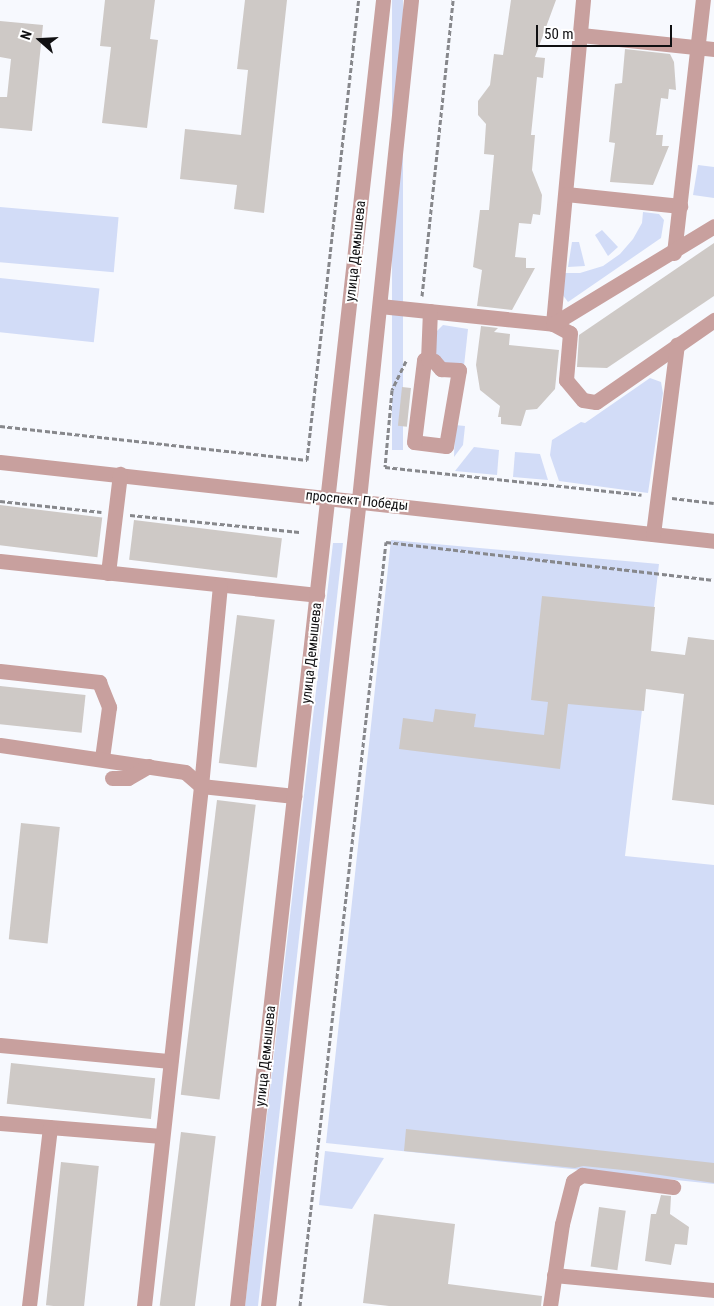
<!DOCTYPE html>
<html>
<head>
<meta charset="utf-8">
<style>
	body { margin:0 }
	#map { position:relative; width:714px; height:1306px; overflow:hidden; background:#f7f9fe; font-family:"Roboto Condensed",sans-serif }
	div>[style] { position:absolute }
	.green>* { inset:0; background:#d2dcf7; transform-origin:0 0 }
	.building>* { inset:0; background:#cec9c6; transform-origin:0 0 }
	.path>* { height:3px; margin-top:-1.5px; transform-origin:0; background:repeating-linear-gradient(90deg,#87888c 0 5px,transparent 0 7.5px) }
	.minor>* { height:15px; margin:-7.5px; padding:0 7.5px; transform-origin:7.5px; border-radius:7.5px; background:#c8a09e }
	span { translate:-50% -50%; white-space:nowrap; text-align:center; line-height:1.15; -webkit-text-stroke:4px #fff; paint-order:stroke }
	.street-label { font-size:14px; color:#101012 }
	.north { position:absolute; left:15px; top:15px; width:50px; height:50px; -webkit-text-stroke:4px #fff; paint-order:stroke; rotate:289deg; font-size:14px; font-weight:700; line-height:20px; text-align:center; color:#101012 }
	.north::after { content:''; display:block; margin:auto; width:18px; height:22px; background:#101012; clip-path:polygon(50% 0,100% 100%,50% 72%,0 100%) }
	.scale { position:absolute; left:536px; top:25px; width:136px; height:22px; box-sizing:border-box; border:2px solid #101012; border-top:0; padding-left:6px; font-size:15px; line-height:18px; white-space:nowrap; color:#101012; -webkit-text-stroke:4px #fff; paint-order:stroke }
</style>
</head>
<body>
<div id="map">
	<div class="green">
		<div style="left:392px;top:0;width:11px;height:450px"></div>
		<div style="clip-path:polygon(698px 165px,714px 167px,714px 198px,693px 195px)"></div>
		<div style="left:0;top:207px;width:119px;height:55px;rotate:5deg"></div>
		<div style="clip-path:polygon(643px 212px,659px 214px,664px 220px,661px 238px,568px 302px,562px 294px,562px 273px,580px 273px,603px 266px,620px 254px,633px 239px,642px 223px)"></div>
		<div style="clip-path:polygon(602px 230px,618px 247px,608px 256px,595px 235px)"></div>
		<div style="clip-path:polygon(572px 242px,579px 242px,585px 266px,568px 267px)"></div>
		<div style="left:0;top:278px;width:100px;height:54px;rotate:6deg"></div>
		<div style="clip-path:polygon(443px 325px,468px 329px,464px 366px,434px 361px,434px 334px)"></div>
		<div style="clip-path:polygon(650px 378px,661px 382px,663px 393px,648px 493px,559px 481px,550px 455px,552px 440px,581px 422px,585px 423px)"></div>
		<div style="clip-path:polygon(455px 425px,465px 426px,463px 445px,454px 457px)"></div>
		<div style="clip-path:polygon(474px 447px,499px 450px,497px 475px,455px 471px)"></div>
		<div style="clip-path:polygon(515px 452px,540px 454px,548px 480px,513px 477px)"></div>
		<div style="clip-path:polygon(391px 540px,659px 564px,625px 856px,714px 865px,714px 1184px,326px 1143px)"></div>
		<div style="clip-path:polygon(333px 543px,343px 543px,258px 1306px,245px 1306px)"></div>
		<div style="clip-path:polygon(325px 1151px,384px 1158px,352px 1209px,319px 1205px)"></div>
	</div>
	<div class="building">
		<div style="clip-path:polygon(105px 0,155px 0,150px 39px,158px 40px,147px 128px,102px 123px,111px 47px,100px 46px)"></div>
		<div style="clip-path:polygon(245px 0,287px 0,264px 213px,234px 209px,237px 185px,180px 179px,185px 129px,241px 135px,248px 70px,237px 69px)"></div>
		<div style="clip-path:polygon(511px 0,556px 0,535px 57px,545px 58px,543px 78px,537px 77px,531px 135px,535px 135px,532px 170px,542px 195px,541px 208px,540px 215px,533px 214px,531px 224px,519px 223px,515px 257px,526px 258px,526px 268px,535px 268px,512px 310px,477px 306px,482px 270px,473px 267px,480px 210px,489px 210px,494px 155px,484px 154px,486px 124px,478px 115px,478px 101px,490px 85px,494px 54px,503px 55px)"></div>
		<div style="clip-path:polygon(0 21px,43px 25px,32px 131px,0 128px,0 97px,7px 97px,11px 59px,0 57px)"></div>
		<div style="clip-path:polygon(625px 49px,670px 54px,674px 62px,676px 90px,669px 89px,668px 99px,661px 98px,656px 135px,663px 135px,662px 146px,669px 146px,653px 185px,610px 182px,615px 143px,609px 142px,615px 84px,622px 83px)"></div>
		<div style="clip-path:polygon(714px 243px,714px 296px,607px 368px,577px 367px,579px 335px)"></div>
		<div style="clip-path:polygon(481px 326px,498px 328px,494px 332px,510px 334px,509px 345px,559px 350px,555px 389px,537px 409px,526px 410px,521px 426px,501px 424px,501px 417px,498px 417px,500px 406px,480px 390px,476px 365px)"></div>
		<div style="left:402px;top:387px;width:9px;height:39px;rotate:6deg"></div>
		<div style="left:0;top:505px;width:103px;height:40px;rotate:7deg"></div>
		<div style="left:134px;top:520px;width:149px;height:40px;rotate:7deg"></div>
		<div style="clip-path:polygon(542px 596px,655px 607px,651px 651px,685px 655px,688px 637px,714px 640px,714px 805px,672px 800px,684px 694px,646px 689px,644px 711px,568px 704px,560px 769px,399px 749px,403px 718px,433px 722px,435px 709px,476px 714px,474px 727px,544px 735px,548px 702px,531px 700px)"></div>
		<div style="left:237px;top:615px;width:38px;height:149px;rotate:7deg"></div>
		<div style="left:0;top:686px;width:86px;height:38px;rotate:6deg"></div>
		<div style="left:217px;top:800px;width:39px;height:297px;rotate:7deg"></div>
		<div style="left:21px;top:823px;width:39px;height:117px;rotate:6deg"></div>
		<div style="left:11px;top:1063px;width:145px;height:41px;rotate:6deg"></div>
		<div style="clip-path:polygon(406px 1129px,714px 1163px,714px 1183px,633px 1171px,583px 1166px,575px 1168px,404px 1151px)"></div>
		<div style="left:181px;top:1132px;width:35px;height:175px;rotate:7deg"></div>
		<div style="left:61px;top:1162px;width:38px;height:144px;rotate:6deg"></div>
		<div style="clip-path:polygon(661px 1195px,671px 1196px,670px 1214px,689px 1227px,687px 1245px,675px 1244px,671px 1265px,645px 1261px,651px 1214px,656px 1214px)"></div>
		<div style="left:599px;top:1207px;width:27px;height:60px;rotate:8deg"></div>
		<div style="clip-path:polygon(374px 1214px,455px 1224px,448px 1284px,542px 1296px,541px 1306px,389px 1306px,363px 1303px)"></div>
	</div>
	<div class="path">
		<div style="left:422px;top:296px;width:298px;rotate:-84deg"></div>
		<div style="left:406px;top:361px;width:32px;rotate:116deg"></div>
		<div style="left:392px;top:390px;width:77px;rotate:95.2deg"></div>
		<div style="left:385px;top:467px;width:258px;rotate:6.2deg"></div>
		<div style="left:0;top:426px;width:309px;rotate:6.3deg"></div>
		<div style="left:307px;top:460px;width:463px;rotate:-83.6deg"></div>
		<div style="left:672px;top:498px;width:42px;rotate:6.8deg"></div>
		<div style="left:0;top:501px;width:102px;rotate:6.2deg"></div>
		<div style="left:130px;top:515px;width:170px;rotate:5.7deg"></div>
		<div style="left:300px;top:1306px;width:769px;rotate:-83.58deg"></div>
		<div style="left:386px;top:542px;width:330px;rotate:6.6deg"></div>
	</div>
	<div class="minor">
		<div style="left:583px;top:0;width:325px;rotate:95.3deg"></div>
		<div style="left:553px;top:324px;width:19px;rotate:28deg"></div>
		<div style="left:570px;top:333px;width:47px;rotate:94.9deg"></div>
		<div style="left:566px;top:380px;width:26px;rotate:50deg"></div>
		<div style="left:583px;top:400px;width:13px;rotate:9deg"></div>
		<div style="left:596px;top:402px;width:144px;rotate:-34.8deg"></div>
		<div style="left:581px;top:35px;width:134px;rotate:6deg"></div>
		<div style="left:566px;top:194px;width:115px;rotate:6deg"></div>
		<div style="left:674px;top:253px;width:255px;rotate:-83.5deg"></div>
		<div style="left:380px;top:306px;width:174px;rotate:5.9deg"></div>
		<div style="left:553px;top:324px;width:188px;rotate:-31.3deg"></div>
		<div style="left:424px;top:360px;width:10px;rotate:6deg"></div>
		<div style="left:434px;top:361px;width:11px;rotate:49deg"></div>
		<div style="left:441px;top:369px;width:18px;rotate:3deg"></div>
		<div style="left:459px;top:370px;width:77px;rotate:99.7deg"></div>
		<div style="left:446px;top:446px;width:32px;rotate:-173deg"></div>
		<div style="left:414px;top:442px;width:83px;rotate:-83deg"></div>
		<div style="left:428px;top:360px;width:49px;rotate:-87.7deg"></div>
		<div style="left:0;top:462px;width:718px;rotate:6.31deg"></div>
		<div style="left:653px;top:534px;width:191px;rotate:-82.8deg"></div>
		<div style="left:0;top:561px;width:319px;rotate:6.1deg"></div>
		<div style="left:108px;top:573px;width:100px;rotate:-83.1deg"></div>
		<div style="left:0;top:671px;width:100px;rotate:6.3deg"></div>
		<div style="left:99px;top:682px;width:27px;rotate:68deg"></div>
		<div style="left:109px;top:707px;width:51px;rotate:97.8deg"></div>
		<div style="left:0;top:745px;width:187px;rotate:8.3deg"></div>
		<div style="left:185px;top:772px;width:21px;rotate:41deg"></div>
		<div style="left:201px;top:786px;width:94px;rotate:6.1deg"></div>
		<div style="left:112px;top:778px;width:16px"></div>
		<div style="left:128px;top:778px;width:24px;rotate:-30deg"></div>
		<div style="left:0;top:1045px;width:171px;rotate:5.4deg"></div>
		<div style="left:0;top:1123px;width:162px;rotate:4.6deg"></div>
		<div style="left:554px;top:1275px;width:161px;rotate:5.4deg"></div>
		<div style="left:29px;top:1306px;width:180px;rotate:-83.3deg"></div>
		<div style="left:144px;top:1306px;width:523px;rotate:-83.74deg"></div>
		<div style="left:201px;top:786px;width:202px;rotate:-84.6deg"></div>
		<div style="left:237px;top:1306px;width:1314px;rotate:-83.62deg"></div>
		<div style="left:268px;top:1306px;width:812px;rotate:-83.57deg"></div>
		<div style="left:359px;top:499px;width:502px;rotate:-84.05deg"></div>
		<div style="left:550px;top:1306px;width:83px;rotate:-81.7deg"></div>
		<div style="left:562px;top:1224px;width:44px;rotate:-75.7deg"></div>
		<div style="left:573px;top:1181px;width:11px;rotate:-34deg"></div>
		<div style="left:582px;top:1175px;width:92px;rotate:7.5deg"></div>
	</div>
	<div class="street-label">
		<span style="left:355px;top:251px;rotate:-84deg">улица Демышева</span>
		<span style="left:357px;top:500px;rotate:6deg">проспект Победы</span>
		<span style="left:311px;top:653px;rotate:-84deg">улица Демышева</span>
		<span style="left:265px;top:1056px;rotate:-84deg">улица Демышева</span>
	</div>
	<div class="north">N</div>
	<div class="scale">50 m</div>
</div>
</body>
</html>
